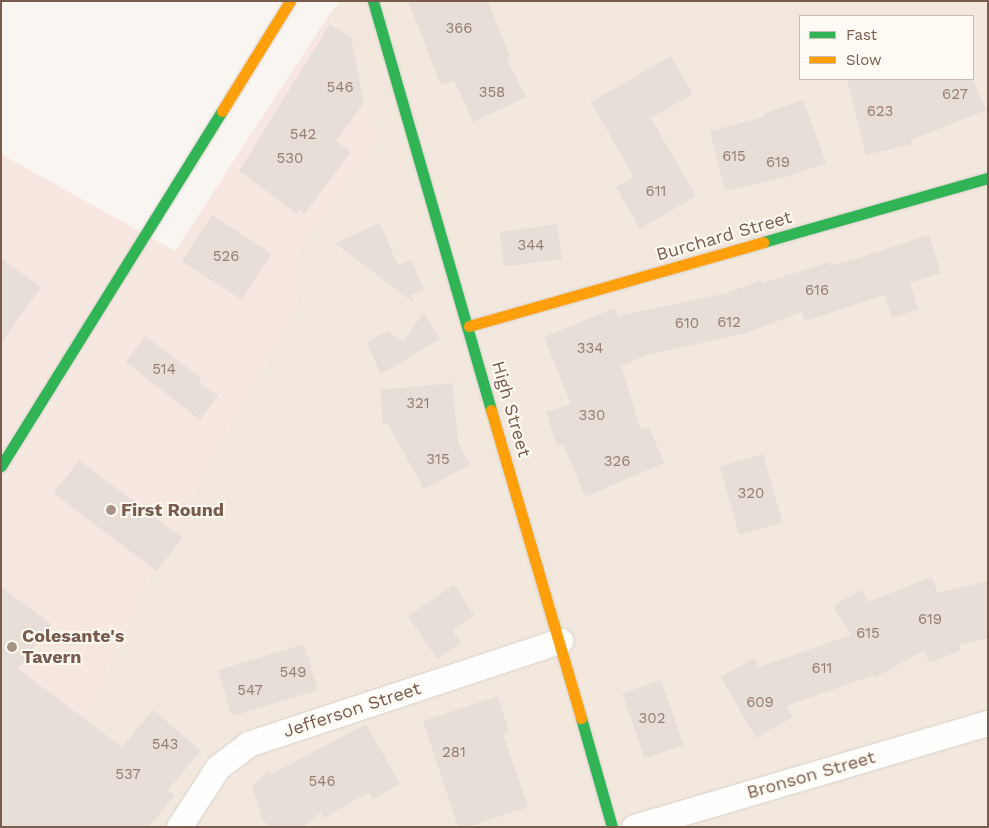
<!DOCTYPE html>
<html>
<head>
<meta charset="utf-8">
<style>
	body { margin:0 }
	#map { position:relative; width:989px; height:828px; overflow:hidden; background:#f9f5f0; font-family:"Work Sans",sans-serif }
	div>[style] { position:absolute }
	.residential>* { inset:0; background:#f2e8de }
	.commercial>* { inset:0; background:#f6e8e1 }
	.building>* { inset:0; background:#e6ded7; transform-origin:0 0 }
	.roads { filter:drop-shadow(0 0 1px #d7d1cb) drop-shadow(0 0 1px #d7d1cb) }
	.street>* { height:25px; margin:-12.5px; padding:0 12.5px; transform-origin:12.5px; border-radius:12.5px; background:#fefefd }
	.fast>* { height:11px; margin:-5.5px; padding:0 5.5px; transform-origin:5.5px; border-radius:5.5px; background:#30b455 }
	.slow>* { height:11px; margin:-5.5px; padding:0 5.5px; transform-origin:5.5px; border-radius:5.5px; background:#ff9f0a }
	.dots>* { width:14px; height:14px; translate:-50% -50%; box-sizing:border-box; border:2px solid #fffaf3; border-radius:50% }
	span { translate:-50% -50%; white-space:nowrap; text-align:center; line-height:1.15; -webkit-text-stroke:4px #fffaf3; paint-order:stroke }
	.number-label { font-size:15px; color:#977e72 }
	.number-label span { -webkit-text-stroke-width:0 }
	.street-label { font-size:18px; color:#7a5c4d }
	.poi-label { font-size:18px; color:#7a5c4d; font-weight:700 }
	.left { translate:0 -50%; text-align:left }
	.frame { position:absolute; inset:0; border:2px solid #7a5c4d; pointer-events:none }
	.legend { position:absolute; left:799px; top:15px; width:175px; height:65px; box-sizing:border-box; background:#fffaf3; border:1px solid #cabbb1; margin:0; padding:6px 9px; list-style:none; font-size:15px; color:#7a5c4d }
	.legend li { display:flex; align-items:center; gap:10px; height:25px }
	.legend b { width:25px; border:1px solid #cabbb1 }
</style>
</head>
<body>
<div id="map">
	<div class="residential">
		<div style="clip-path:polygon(evenodd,341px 1px,988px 1px,988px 827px,46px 827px,38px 822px,168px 536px,298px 304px,293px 257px,377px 140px,330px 13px,341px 1px,800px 16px,973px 16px,973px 79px,800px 79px,800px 16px)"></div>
	</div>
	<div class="commercial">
		<div style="clip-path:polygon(330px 13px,377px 140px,293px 257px,298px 304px,168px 536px,38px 822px,1px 827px,1px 154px,175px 251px)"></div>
	</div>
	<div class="building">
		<div style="clip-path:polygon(408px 1px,488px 1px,510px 57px,507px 59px,526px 97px,473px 122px,454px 80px,441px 85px)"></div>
		<div style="clip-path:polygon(330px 24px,351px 37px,364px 103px,336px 141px,351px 152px,304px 215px,301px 208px,297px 214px,239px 171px)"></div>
		<div style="clip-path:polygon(671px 56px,693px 94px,651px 118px,696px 196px,640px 229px,616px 187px,634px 177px,591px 102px)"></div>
		<div style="clip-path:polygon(847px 79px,973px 79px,986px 110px,911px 140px,912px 144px,866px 155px)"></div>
		<div style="clip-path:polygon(803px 100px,826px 163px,786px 177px,725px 191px,710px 131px,764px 117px,763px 114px)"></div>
		<div style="left:212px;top:215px;width:71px;height:55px;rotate:33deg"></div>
		<div style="clip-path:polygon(380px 223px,398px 266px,411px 260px,424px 289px,411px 295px,414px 303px,335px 243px)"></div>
		<div style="left:557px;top:224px;width:35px;height:58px;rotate:82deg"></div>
		<div style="clip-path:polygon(929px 235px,941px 273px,910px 283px,918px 309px,892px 318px,884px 295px,805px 321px,802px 312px,746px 333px,647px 355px,621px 366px,641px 430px,649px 427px,664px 463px,585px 497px,563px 444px,557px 446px,546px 412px,571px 404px,544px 337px,615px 308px,618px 316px,727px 293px,761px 280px,763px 283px,829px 262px,830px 266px,859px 258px)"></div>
		<div style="clip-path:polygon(1px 258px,41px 287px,1px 343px)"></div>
		<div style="clip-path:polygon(424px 312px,440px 339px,381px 374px,366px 343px,387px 331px,403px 342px)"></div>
		<div style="clip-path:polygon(145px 336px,201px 378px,199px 382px,218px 396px,200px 420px,126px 362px)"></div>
		<div style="clip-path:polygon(452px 383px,458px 442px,470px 465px,424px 489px,388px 424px,383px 424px,380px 390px)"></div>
		<div style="left:763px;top:454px;width:71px;height:45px;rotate:74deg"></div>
		<div style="left:79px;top:460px;width:129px;height:42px;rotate:37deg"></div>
		<div style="clip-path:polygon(931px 577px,938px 593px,988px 581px,988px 638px,959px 645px,961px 650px,929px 663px,924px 650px,875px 678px,874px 675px,786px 706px,793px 717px,756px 738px,721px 677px,754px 658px,759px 667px,851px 635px,833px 606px,861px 590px,868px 602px)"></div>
		<div style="clip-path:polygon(454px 585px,474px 615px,452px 630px,461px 643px,437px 659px,408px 616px)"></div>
		<div style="clip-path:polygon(1px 587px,51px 624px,18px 669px,122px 747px,153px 710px,201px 751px,168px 790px,175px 795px,149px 827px,1px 827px)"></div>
		<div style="left:304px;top:644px;width:48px;height:90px;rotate:73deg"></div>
		<div style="left:661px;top:680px;width:69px;height:41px;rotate:71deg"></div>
		<div style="clip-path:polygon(498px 696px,509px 732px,503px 734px,528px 807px,468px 827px,458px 827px,423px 721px)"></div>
		<div style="clip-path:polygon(366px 724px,400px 784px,373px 799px,369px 792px,324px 818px,320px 812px,303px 827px,269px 827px,262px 818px,252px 785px,269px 771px,272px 774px)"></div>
	</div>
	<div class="roads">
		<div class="street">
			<div style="left:179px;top:827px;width:72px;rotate:-57deg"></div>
			<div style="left:218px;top:767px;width:38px;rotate:-37deg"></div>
			<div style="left:248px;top:744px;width:329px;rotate:-18.3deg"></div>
			<div style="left:634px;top:827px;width:369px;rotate:-16.4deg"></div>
		</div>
		<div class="fast">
			<div style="left:373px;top:1px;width:426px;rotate:73.9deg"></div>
			<div style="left:763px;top:242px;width:234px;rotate:-15.9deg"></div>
			<div style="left:1px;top:466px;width:418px;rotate:-58.1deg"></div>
			<div style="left:581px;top:718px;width:113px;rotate:74.1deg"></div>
		</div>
		<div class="slow">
			<div style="left:222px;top:111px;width:129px;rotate:-58.3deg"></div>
			<div style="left:469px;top:326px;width:306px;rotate:-15.9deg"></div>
			<div style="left:491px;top:410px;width:321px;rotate:73.7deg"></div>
		</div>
	</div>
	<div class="dots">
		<div style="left:111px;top:510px;background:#a69286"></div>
		<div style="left:12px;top:647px;background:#a69286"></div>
	</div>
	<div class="number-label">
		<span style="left:459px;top:29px">366</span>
		<span style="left:340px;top:88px">546</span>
		<span style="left:492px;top:93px">358</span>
		<span style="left:955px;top:95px">627</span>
		<span style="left:880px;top:112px">623</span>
		<span style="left:303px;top:135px">542</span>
		<span style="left:734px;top:157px">615</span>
		<span style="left:290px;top:159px">530</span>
		<span style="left:778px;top:163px">619</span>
		<span style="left:656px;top:192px">611</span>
		<span style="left:531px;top:246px">344</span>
		<span style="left:226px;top:257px">526</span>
		<span style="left:817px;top:291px">616</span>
		<span style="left:729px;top:323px">612</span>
		<span style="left:687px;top:324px">610</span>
		<span style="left:590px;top:349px">334</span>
		<span style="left:164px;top:370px">514</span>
		<span style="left:418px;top:404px">321</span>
		<span style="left:592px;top:416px">330</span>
		<span style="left:438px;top:460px">315</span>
		<span style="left:617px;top:462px">326</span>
		<span style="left:751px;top:494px">320</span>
		<span style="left:930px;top:620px">619</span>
		<span style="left:868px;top:634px">615</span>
		<span style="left:822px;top:669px">611</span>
		<span style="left:293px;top:673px">549</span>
		<span style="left:250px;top:691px">547</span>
		<span style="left:760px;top:703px">609</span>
		<span style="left:652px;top:719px">302</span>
		<span style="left:165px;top:745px">543</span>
		<span style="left:454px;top:753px">281</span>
		<span style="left:128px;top:775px">537</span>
		<span style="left:322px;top:782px">546</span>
	</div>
	<div class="street-label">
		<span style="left:724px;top:236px;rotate:-16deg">Burchard Street</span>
		<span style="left:511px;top:409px;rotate:74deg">High Street</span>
		<span style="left:352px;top:710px;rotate:-18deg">Jefferson Street</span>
		<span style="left:811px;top:775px;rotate:-16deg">Bronson Street</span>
	</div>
	<div class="poi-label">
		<span class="left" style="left:121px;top:510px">First Round</span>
		<span class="left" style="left:22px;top:647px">Colesante's<br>Tavern</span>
	</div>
	<div class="frame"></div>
	<ul class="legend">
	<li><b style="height:6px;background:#30b455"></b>Fast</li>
	<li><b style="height:6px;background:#ff9f0a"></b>Slow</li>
	</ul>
</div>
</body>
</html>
